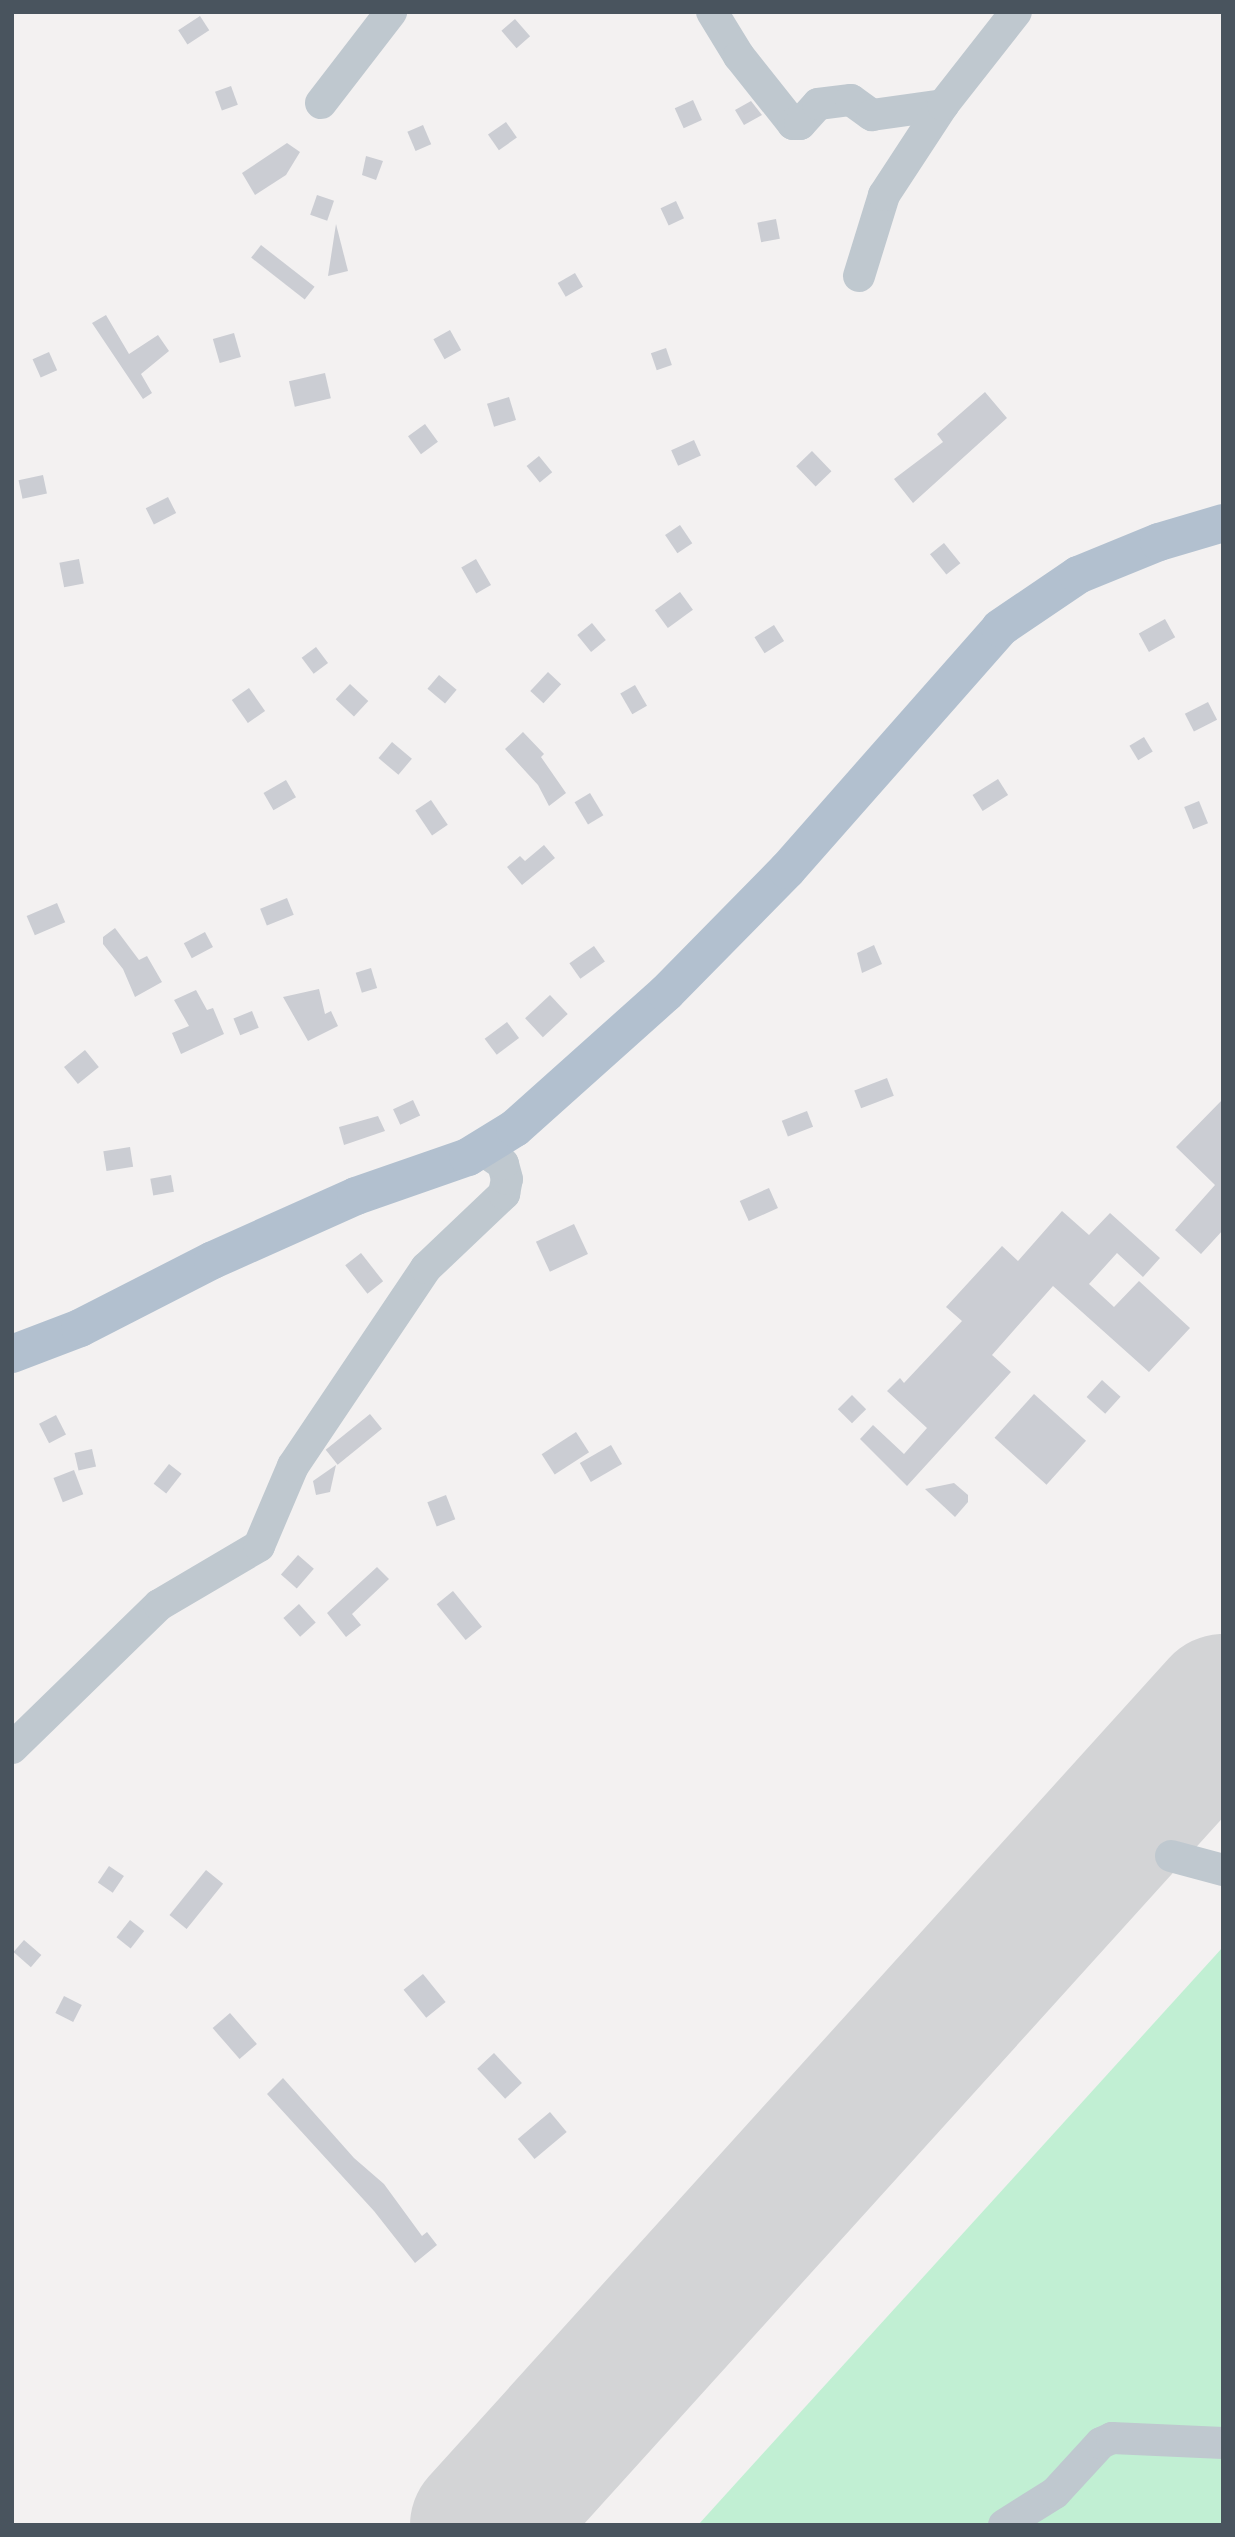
<!DOCTYPE html>
<html>
<head>
<meta charset="utf-8">
<style>
	body { margin:0 }
	#map { position:relative; width:1235px; height:2537px; overflow:hidden; background:#f3f1f1; font-family:"Varela Round",sans-serif }
	div>[style] { position:absolute }
	.green>* { inset:0; background:#c1efd3 }
	.runway>* { height:147px; margin:-73.5px; padding:0 73.5px; transform-origin:73.5px; border-radius:73.5px; background:#d3d4d6 }
	.building>* { inset:0; background:#cbcdd3; transform-origin:0 0 }
	.minor>* { height:32px; margin:-16px; padding:0 16px; transform-origin:16px; border-radius:16px; background:#bfc8cf }
	.major>* { height:38px; margin:-19px; padding:0 19px; transform-origin:19px; border-radius:19px; background:#b2c0cf }
	span { translate:-50% -50%; white-space:nowrap; text-align:center; line-height:1.15; -webkit-text-stroke:5px #fff; paint-order:stroke }
	.frame { position:absolute; inset:0; border:14px solid #49545e; pointer-events:none }
</style>
</head>
<body>
<div id="map">
	<div class="green">
		<div style="clip-path:polygon(1223px 1947px,1223px 2525px,698px 2525px)"></div>
	</div>
	<div class="runway">
		<div style="left:483px;top:2525px;width:1103px;rotate:-47.87deg"></div>
	</div>
	<div class="building">
		<div style="left:200px;top:16px;width:17px;height:26px;rotate:57deg"></div>
		<div style="left:515px;top:19px;width:23px;height:18px;rotate:49deg"></div>
		<div style="left:231px;top:86px;width:20px;height:17px;rotate:70deg"></div>
		<div style="left:693px;top:100px;width:22px;height:20px;rotate:66deg"></div>
		<div style="clip-path:polygon(751px 101px,762px 115px,744px 125px,735px 110px)"></div>
		<div style="left:506px;top:122px;width:19px;height:22px;rotate:55deg"></div>
		<div style="left:423px;top:125px;width:21px;height:17px;rotate:67deg"></div>
		<div style="clip-path:polygon(287px 143px,300px 152px,286px 175px,255px 195px,242px 173px)"></div>
		<div style="clip-path:polygon(366px 156px,383px 161px,376px 180px,362px 175px)"></div>
		<div style="left:317px;top:195px;width:18px;height:21px;rotate:19deg"></div>
		<div style="left:676px;top:201px;width:19px;height:17px;rotate:65deg"></div>
		<div style="left:776px;top:219px;width:20px;height:19px;rotate:79deg"></div>
		<div style="clip-path:polygon(336px 224px,348px 271px,328px 276px)"></div>
		<div style="left:261px;top:245px;width:68px;height:16px;rotate:38deg"></div>
		<div style="left:575px;top:273px;width:16px;height:20px;rotate:60deg"></div>
		<div style="clip-path:polygon(106px 315px,129px 354px,158px 335px,169px 351px,141px 374px,152px 393px,143px 399px,92px 323px)"></div>
		<div style="left:450px;top:330px;width:23px;height:19px;rotate:61deg"></div>
		<div style="left:234px;top:333px;width:25px;height:22px;rotate:74deg"></div>
		<div style="left:666px;top:348px;width:18px;height:16px;rotate:71deg"></div>
		<div style="left:49px;top:352px;width:20px;height:18px;rotate:66deg"></div>
		<div style="left:325px;top:373px;width:26px;height:37px;rotate:77deg"></div>
		<div style="clip-path:polygon(985px 392px,1007px 418px,913px 503px,894px 479px,943px 442px,937px 434px)"></div>
		<div style="left:509px;top:397px;width:24px;height:23px;rotate:73deg"></div>
		<div style="left:425px;top:424px;width:22px;height:21px;rotate:54deg"></div>
		<div style="left:694px;top:440px;width:17px;height:25px;rotate:66deg"></div>
		<div style="left:812px;top:451px;width:28px;height:22px;rotate:46deg"></div>
		<div style="left:539px;top:456px;width:21px;height:16px;rotate:51deg"></div>
		<div style="left:43px;top:475px;width:19px;height:25px;rotate:78deg"></div>
		<div style="left:168px;top:497px;width:18px;height:25px;rotate:63deg"></div>
		<div style="left:680px;top:525px;width:22px;height:18px;rotate:56deg"></div>
		<div style="left:944px;top:543px;width:26px;height:18px;rotate:51deg"></div>
		<div style="left:79px;top:559px;width:25px;height:20px;rotate:79deg"></div>
		<div style="left:476px;top:559px;width:30px;height:17px;rotate:60deg"></div>
		<div style="left:680px;top:592px;width:22px;height:31px;rotate:54deg"></div>
		<div style="left:1165px;top:619px;width:21px;height:30px;rotate:61deg"></div>
		<div style="left:592px;top:623px;width:22px;height:19px;rotate:51deg"></div>
		<div style="left:774px;top:625px;width:19px;height:23px;rotate:58deg"></div>
		<div style="left:316px;top:647px;width:20px;height:18px;rotate:53deg"></div>
		<div style="left:548px;top:672px;width:18px;height:26px;rotate:43deg"></div>
		<div style="left:439px;top:675px;width:23px;height:18px;rotate:40deg"></div>
		<div style="left:350px;top:684px;width:25px;height:21px;rotate:43deg"></div>
		<div style="left:635px;top:685px;width:24px;height:17px;rotate:60deg"></div>
		<div style="left:249px;top:688px;width:28px;height:21px;rotate:55deg"></div>
		<div style="left:1208px;top:702px;width:20px;height:26px;rotate:63deg"></div>
		<div style="clip-path:polygon(523px 732px,544px 754px,541px 757px,566px 793px,549px 806px,538px 785px,505px 749px)"></div>
		<div style="left:1144px;top:737px;width:17px;height:17px;rotate:59deg"></div>
		<div style="left:392px;top:742px;width:26px;height:21px;rotate:40deg"></div>
		<div style="left:998px;top:779px;width:19px;height:30px;rotate:58deg"></div>
		<div style="left:286px;top:780px;width:20px;height:26px;rotate:60deg"></div>
		<div style="left:590px;top:793px;width:26px;height:18px;rotate:59deg"></div>
		<div style="left:431px;top:800px;width:30px;height:19px;rotate:56deg"></div>
		<div style="left:1199px;top:801px;width:24px;height:16px;rotate:68deg"></div>
		<div style="clip-path:polygon(544px 845px,555px 858px,522px 885px,507px 867px,520px 856px,525px 861px)"></div>
		<div style="left:287px;top:898px;width:18px;height:29px;rotate:68deg"></div>
		<div style="left:57px;top:903px;width:21px;height:33px;rotate:67deg"></div>
		<div style="clip-path:polygon(115px 928px,139px 960px,147px 956px,162px 982px,135px 997px,123px 969px,103px 944px,103px 937px)"></div>
		<div style="left:205px;top:932px;width:17px;height:24px;rotate:62deg"></div>
		<div style="clip-path:polygon(874px 945px,882px 964px,862px 973px,857px 953px)"></div>
		<div style="left:594px;top:946px;width:19px;height:30px;rotate:55deg"></div>
		<div style="left:371px;top:968px;width:21px;height:16px;rotate:73deg"></div>
		<div style="clip-path:polygon(319px 989px,325px 1014px,331px 1011px,338px 1026px,308px 1041px,283px 997px)"></div>
		<div style="clip-path:polygon(196px 990px,207px 1010px,213px 1008px,224px 1034px,181px 1054px,172px 1033px,189px 1026px,174px 1000px)"></div>
		<div style="left:550px;top:995px;width:26px;height:34px;rotate:47deg"></div>
		<div style="left:252px;top:1011px;width:18px;height:20px;rotate:68deg"></div>
		<div style="left:507px;top:1022px;width:20px;height:28px;rotate:53deg"></div>
		<div style="left:85px;top:1050px;width:22px;height:27px;rotate:51deg"></div>
		<div style="left:887px;top:1078px;width:19px;height:35px;rotate:69deg"></div>
		<div style="clip-path:polygon(1223px 1099px,1223px 1230px,1201px 1254px,1175px 1230px,1215px 1185px,1176px 1147px)"></div>
		<div style="left:413px;top:1100px;width:17px;height:22px;rotate:65deg"></div>
		<div style="left:807px;top:1111px;width:17px;height:27px;rotate:69deg"></div>
		<div style="clip-path:polygon(378px 1116px,385px 1131px,344px 1145px,339px 1127px)"></div>
		<div style="left:130px;top:1147px;width:20px;height:27px;rotate:81deg"></div>
		<div style="left:171px;top:1175px;width:17px;height:21px;rotate:80deg"></div>
		<div style="left:769px;top:1188px;width:22px;height:32px;rotate:66deg"></div>
		<div style="clip-path:polygon(1062px 1211px,1089px 1235px,1110px 1213px,1160px 1258px,1143px 1277px,1117px 1253px,1089px 1284px,1114px 1307px,1139px 1281px,1190px 1328px,1149px 1372px,1053px 1286px,992px 1355px,1011px 1372px,907px 1486px,860px 1439px,873px 1425px,904px 1454px,927px 1428px,887px 1391px,900px 1378px,904px 1383px,962px 1321px,946px 1307px,1002px 1246px,1018px 1261px)"></div>
		<div style="left:574px;top:1224px;width:33px;height:42px;rotate:65deg"></div>
		<div style="left:361px;top:1253px;width:36px;height:20px;rotate:52deg"></div>
		<div style="left:1102px;top:1380px;width:25px;height:23px;rotate:42deg"></div>
		<div style="left:1034px;top:1394px;width:70px;height:59px;rotate:42deg"></div>
		<div style="left:852px;top:1395px;width:20px;height:20px;rotate:45deg"></div>
		<div style="left:370px;top:1414px;width:19px;height:57px;rotate:51deg"></div>
		<div style="left:56px;top:1415px;width:22px;height:19px;rotate:63deg"></div>
		<div style="left:576px;top:1432px;width:24px;height:41px;rotate:57deg"></div>
		<div style="left:611px;top:1445px;width:22px;height:36px;rotate:60deg"></div>
		<div style="left:92px;top:1449px;width:18px;height:18px;rotate:77deg"></div>
		<div style="left:169px;top:1464px;width:16px;height:25px;rotate:38deg"></div>
		<div style="clip-path:polygon(336px 1465px,330px 1492px,316px 1495px,313px 1481px)"></div>
		<div style="left:74px;top:1470px;width:26px;height:22px;rotate:69deg"></div>
		<div style="clip-path:polygon(954px 1483px,968px 1495px,968px 1502px,955px 1517px,925px 1489px)"></div>
		<div style="left:446px;top:1495px;width:26px;height:20px;rotate:69deg"></div>
		<div style="left:298px;top:1555px;width:21px;height:26px;rotate:41deg"></div>
		<div style="clip-path:polygon(377px 1567px,389px 1579px,352px 1614px,361px 1625px,346px 1637px,327px 1613px)"></div>
		<div style="left:453px;top:1591px;width:46px;height:21px;rotate:51deg"></div>
		<div style="left:299px;top:1604px;width:25px;height:21px;rotate:48deg"></div>
		<div style="left:109px;top:1866px;width:18px;height:20px;rotate:34deg"></div>
		<div style="left:206px;top:1870px;width:22px;height:58px;rotate:39deg"></div>
		<div style="left:130px;top:1920px;width:18px;height:22px;rotate:38deg"></div>
		<div style="left:24px;top:1940px;width:23px;height:16px;rotate:41deg"></div>
		<div style="left:423px;top:1974px;width:36px;height:25px;rotate:51deg"></div>
		<div style="left:64px;top:1996px;width:20px;height:19px;rotate:27deg"></div>
		<div style="left:230px;top:2013px;width:41px;height:23px;rotate:49deg"></div>
		<div style="left:494px;top:2053px;width:41px;height:23px;rotate:47deg"></div>
		<div style="clip-path:polygon(283px 2078px,354px 2158px,384px 2184px,422px 2236px,427px 2232px,437px 2245px,415px 2263px,374px 2211px,267px 2094px)"></div>
		<div style="left:550px;top:2112px;width:26px;height:42px;rotate:50deg"></div>
	</div>
	<div class="minor">
		<div style="left:712px;top:12px;width:52px;rotate:58.5deg"></div>
		<div style="left:739px;top:56px;width:87px;rotate:51.5deg"></div>
		<div style="left:793px;top:124px;width:7px"></div>
		<div style="left:800px;top:124px;width:27px;rotate:-48deg"></div>
		<div style="left:818px;top:104px;width:33px;rotate:-7deg"></div>
		<div style="left:851px;top:100px;width:26px;rotate:36deg"></div>
		<div style="left:872px;top:115px;width:72px;rotate:-8deg"></div>
		<div style="left:321px;top:103px;width:115px;rotate:-52.4deg"></div>
		<div style="left:859px;top:276px;width:85px;rotate:-72.8deg"></div>
		<div style="left:884px;top:195px;width:108px;rotate:-56.8deg"></div>
		<div style="left:943px;top:105px;width:118px;rotate:-51.9deg"></div>
		<div style="left:12px;top:1748px;width:205px;rotate:-44.2deg"></div>
		<div style="left:159px;top:1605px;width:116px;rotate:-30.5deg"></div>
		<div style="left:259px;top:1546px;width:87px;rotate:-67deg"></div>
		<div style="left:293px;top:1466px;width:239px;rotate:-56.1deg"></div>
		<div style="left:426px;top:1268px;width:108px;rotate:-43.5deg"></div>
		<div style="left:504px;top:1194px;width:15px;rotate:-79deg"></div>
		<div style="left:507px;top:1179px;width:16px;rotate:-105deg"></div>
		<div style="left:503px;top:1164px;width:25px;rotate:-146deg"></div>
		<div style="left:1171px;top:1856px;width:54px;rotate:15.1deg"></div>
		<div style="left:1004px;top:2525px;width:60px;rotate:-32.1deg"></div>
		<div style="left:1055px;top:2493px;width:68px;rotate:-47.4deg"></div>
		<div style="left:1101px;top:2443px;width:12px;rotate:-24deg"></div>
		<div style="left:1112px;top:2438px;width:111px;rotate:2.6deg"></div>
	</div>
	<div class="major">
		<div style="left:12px;top:1354px;width:73px;rotate:-20.9deg"></div>
		<div style="left:80px;top:1328px;width:149px;rotate:-27.1deg"></div>
		<div style="left:213px;top:1260px;width:157px;rotate:-24.1deg"></div>
		<div style="left:356px;top:1196px;width:119px;rotate:-19.2deg"></div>
		<div style="left:468px;top:1157px;width:55px;rotate:-31.7deg"></div>
		<div style="left:515px;top:1128px;width:203px;rotate:-41.8deg"></div>
		<div style="left:666px;top:993px;width:173px;rotate:-45.5deg"></div>
		<div style="left:787px;top:870px;width:322px;rotate:-48.6deg"></div>
		<div style="left:1000px;top:628px;width:94px;rotate:-34.2deg"></div>
		<div style="left:1078px;top:575px;width:87px;rotate:-22.2deg"></div>
		<div style="left:1159px;top:542px;width:67px;rotate:-16.5deg"></div>
	</div>
	<div class="frame"></div>
</div>
</body>
</html>
